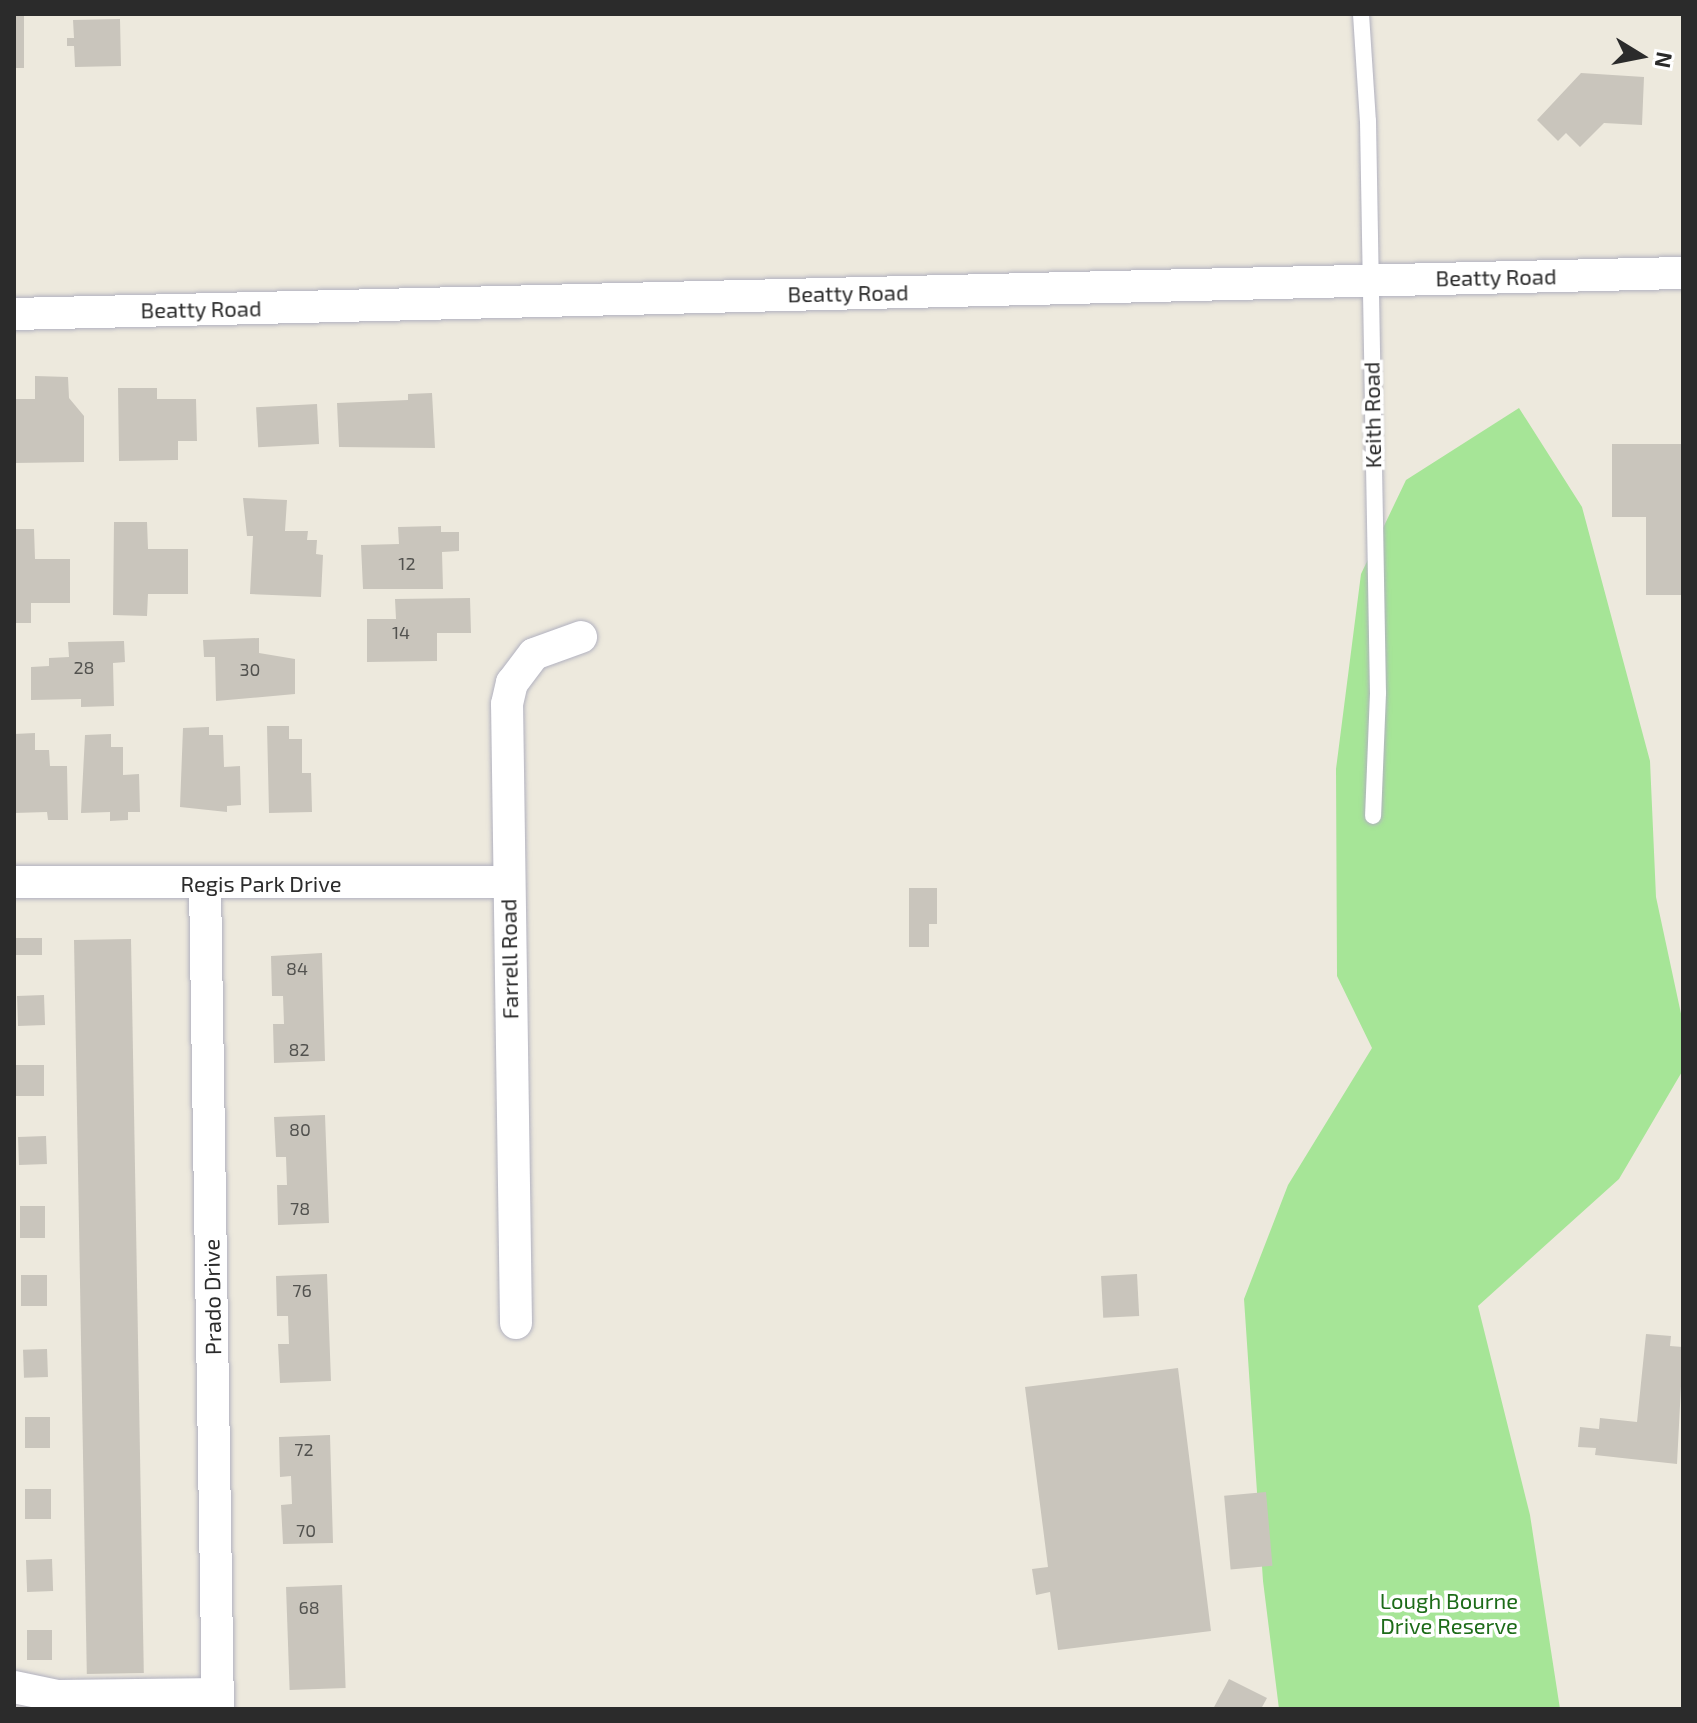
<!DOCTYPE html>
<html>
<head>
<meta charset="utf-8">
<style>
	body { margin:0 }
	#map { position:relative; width:1697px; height:1723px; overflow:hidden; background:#ede9dd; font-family:"Exo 2",sans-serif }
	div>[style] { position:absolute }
	.green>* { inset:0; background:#a6e597 }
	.building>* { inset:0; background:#c9c5bc; transform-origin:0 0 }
	.roads { filter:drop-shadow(0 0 2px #b1b1bf) drop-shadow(0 0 2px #b1b1bf) }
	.lane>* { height:16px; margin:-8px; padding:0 8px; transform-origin:8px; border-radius:8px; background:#fff }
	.street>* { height:32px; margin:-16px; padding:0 16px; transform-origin:16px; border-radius:16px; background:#fff }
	span { translate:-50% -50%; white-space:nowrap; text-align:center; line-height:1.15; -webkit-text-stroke:7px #fff; paint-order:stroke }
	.number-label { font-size:18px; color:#52524f }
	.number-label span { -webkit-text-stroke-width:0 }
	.street-label { font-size:22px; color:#2b2b2b }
	.park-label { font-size:22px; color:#1c6b18 }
	.frame { position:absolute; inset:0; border:16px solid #2b2b2b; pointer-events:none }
	.north { position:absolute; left:1601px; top:16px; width:80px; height:80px; -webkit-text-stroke:6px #fff; paint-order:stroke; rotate:100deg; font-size:22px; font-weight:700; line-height:32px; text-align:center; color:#2b2b2b }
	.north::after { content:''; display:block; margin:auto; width:28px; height:36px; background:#2b2b2b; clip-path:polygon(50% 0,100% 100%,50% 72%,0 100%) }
</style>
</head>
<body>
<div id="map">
	<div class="green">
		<div style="clip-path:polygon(1519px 408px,1582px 507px,1650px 761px,1656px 897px,1683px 1023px,1683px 1070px,1619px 1179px,1478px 1306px,1530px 1515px,1560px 1709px,1279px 1709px,1263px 1581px,1244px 1299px,1288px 1185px,1372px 1048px,1337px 976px,1336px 769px,1361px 574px,1406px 480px)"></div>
	</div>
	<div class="building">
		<div style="left:14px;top:14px;width:10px;height:54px"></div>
		<div style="clip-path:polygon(120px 19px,121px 66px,75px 67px,74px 46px,67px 46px,67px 38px,74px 38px,73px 20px)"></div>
		<div style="clip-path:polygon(1581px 73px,1644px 77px,1642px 125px,1604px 123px,1580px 147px,1566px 133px,1558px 141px,1537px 120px)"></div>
		<div style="clip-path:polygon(35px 376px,68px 377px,69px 398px,84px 416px,84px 462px,14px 463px,14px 399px,35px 399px)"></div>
		<div style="clip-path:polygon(118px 388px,157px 388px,157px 399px,196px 399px,197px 441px,178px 441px,178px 460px,119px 461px)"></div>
		<div style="clip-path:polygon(432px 393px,435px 448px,339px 447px,337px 403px,408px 400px,408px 394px)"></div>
		<div style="left:317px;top:404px;width:40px;height:61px;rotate:87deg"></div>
		<div style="clip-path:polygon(1612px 444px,1683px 444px,1683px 595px,1646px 595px,1646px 517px,1612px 517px)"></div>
		<div style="clip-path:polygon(243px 498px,287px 500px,285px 531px,308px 531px,307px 540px,317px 540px,316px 554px,323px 555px,321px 597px,250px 594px,253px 536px,247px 536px)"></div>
		<div style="clip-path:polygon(114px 522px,147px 522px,148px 549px,188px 549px,188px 594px,148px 594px,147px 616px,113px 615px)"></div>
		<div style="clip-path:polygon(441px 526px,441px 532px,459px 532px,459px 551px,442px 552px,443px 589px,363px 589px,361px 545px,399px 544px,398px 527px)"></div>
		<div style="clip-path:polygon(14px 529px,34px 529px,35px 559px,70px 559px,70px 603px,31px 603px,31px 623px,14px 623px)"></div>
		<div style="clip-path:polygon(470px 598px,471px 633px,437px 633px,437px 661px,367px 662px,367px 619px,396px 619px,395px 599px)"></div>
		<div style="clip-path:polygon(259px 638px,259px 653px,295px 659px,295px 694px,216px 701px,215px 657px,204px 657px,203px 640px)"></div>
		<div style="clip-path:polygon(124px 641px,125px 662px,113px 663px,114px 706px,81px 707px,81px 699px,31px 700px,31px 667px,49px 666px,49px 658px,69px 657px,68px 642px)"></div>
		<div style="clip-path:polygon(267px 726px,289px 726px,289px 739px,302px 739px,302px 773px,311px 773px,312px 812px,269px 813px)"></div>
		<div style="clip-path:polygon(209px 727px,209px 735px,223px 735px,224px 767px,240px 766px,241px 805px,227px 806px,227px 812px,180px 807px,183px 728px)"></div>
		<div style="clip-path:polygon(35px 733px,35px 750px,49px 750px,50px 766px,67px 766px,68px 820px,48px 820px,47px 812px,14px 813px,14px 734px)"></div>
		<div style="clip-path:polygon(111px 734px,111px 747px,123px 747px,123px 775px,139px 774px,140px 812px,128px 812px,128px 820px,110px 821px,110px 812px,81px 813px,85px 735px)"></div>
		<div style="clip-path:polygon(909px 888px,937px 888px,937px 924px,929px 924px,929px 947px,909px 947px)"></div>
		<div style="left:15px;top:938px;width:27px;height:17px"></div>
		<div style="left:131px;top:939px;width:734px;height:57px;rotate:89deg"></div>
		<div style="clip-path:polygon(322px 953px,325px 1061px,274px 1063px,273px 1024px,284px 1024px,283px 996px,272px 996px,271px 956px)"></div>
		<div style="left:44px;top:995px;width:30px;height:27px;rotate:88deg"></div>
		<div style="left:16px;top:1065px;width:28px;height:31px"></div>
		<div style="clip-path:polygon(325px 1115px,329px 1223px,278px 1225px,277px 1185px,287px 1185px,286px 1157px,276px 1157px,274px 1117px)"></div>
		<div style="left:46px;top:1136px;width:28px;height:28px;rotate:88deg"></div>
		<div style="left:20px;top:1206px;width:25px;height:32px"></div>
		<div style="clip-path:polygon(327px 1274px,331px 1381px,280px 1383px,278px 1344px,289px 1344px,288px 1316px,277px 1316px,276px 1276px)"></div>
		<div style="left:1137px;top:1274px;width:42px;height:36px;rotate:87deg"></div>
		<div style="left:21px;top:1275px;width:26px;height:31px"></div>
		<div style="clip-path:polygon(1646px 1334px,1671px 1336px,1670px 1346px,1683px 1347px,1677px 1464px,1595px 1455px,1596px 1448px,1578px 1447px,1580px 1427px,1599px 1429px,1600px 1418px,1637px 1422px)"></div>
		<div style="left:47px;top:1349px;width:28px;height:24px;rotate:88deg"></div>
		<div style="clip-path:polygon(1178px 1368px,1211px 1631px,1058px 1650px,1050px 1592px,1036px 1595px,1032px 1569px,1048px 1567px,1025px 1387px)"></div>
		<div style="left:50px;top:1417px;width:31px;height:25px;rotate:90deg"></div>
		<div style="clip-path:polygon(330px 1435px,333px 1543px,283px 1544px,281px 1505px,292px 1504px,291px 1476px,280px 1477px,279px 1437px)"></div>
		<div style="left:25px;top:1489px;width:26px;height:30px"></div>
		<div style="left:1266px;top:1492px;width:74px;height:42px;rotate:85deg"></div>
		<div style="left:52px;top:1559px;width:32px;height:26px;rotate:88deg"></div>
		<div style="left:342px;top:1585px;width:103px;height:56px;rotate:88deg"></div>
		<div style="left:52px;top:1630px;width:30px;height:25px;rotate:90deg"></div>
		<div style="clip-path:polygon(1229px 1679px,1267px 1698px,1261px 1709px,1213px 1709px)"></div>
	</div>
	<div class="roads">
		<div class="lane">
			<div style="left:1361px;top:14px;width:107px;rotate:86.3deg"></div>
			<div style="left:1368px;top:121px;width:572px;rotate:89deg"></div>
			<div style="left:1378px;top:693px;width:123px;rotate:92.3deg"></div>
		</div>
		<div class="street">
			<div style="left:14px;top:314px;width:1670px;rotate:-1.41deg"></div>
			<div style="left:14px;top:882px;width:493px"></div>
			<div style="left:205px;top:884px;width:825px;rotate:89.1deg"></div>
			<div style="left:516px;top:1323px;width:619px;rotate:-90.83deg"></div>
			<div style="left:507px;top:704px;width:22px;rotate:-77deg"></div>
			<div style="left:512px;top:683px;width:36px;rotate:-53deg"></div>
			<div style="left:534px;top:654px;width:50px;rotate:-19.9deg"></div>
			<div style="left:14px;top:1687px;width:44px;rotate:11.8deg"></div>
			<div style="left:57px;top:1696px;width:161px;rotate:-0.7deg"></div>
		</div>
	</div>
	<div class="number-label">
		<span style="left:407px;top:563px">12</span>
		<span style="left:401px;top:632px">14</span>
		<span style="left:84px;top:667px">28</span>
		<span style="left:250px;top:669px">30</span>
		<span style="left:297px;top:968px">84</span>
		<span style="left:299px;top:1049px">82</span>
		<span style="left:300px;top:1129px">80</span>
		<span style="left:300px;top:1208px">78</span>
		<span style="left:302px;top:1290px">76</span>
		<span style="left:304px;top:1449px">72</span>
		<span style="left:306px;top:1530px">70</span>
		<span style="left:309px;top:1607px">68</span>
	</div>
	<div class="street-label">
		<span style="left:1496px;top:277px;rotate:-1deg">Beatty Road</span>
		<span style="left:848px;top:293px;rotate:-1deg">Beatty Road</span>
		<span style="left:201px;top:309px;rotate:-1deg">Beatty Road</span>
		<span style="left:1372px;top:415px;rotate:-91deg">Keith Road</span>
		<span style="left:261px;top:884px">Regis Park Drive</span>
		<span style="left:509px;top:959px;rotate:-91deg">Farrell Road</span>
		<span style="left:212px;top:1297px;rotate:-91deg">Prado Drive</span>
	</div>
	<div class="park-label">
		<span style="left:1449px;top:1613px">Lough Bourne<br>Drive Reserve</span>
	</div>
	<div class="frame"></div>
	<div class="north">N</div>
</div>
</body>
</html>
